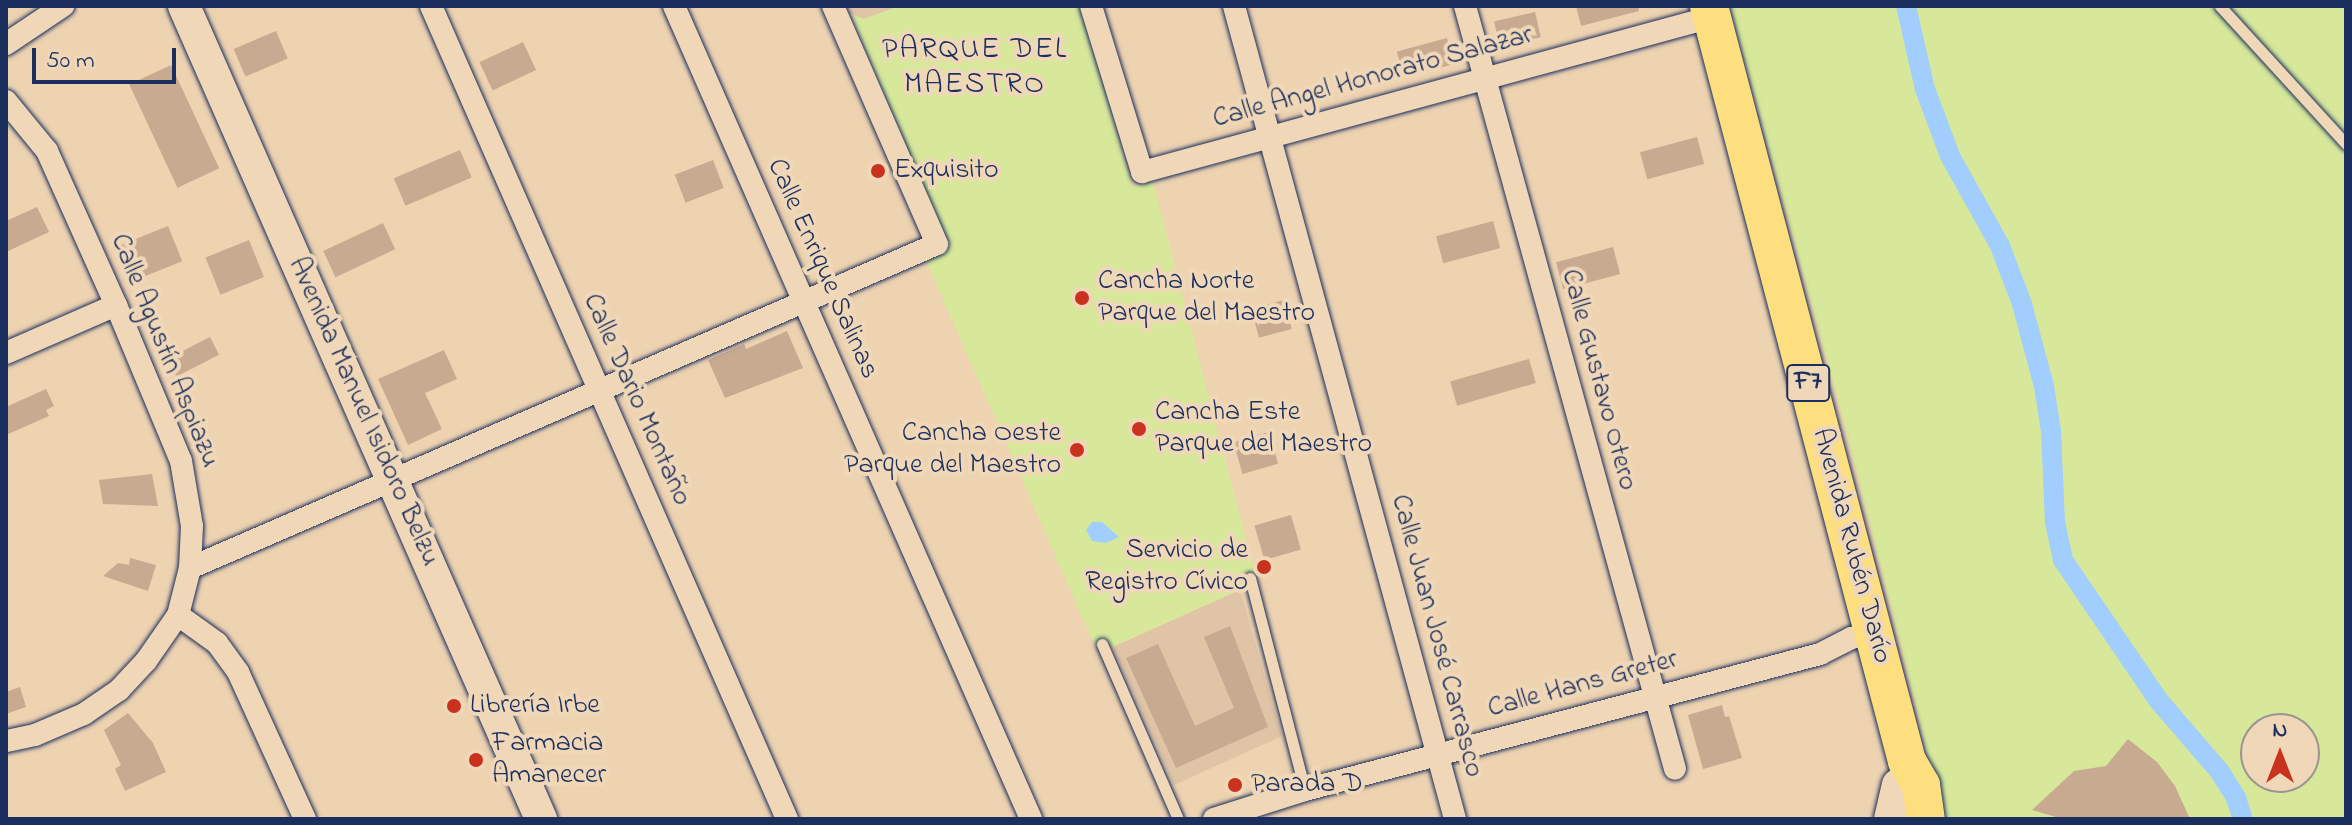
<!DOCTYPE html>
<html>
<head>
<meta charset="utf-8">
<style>
	body { margin:0 }
	#map { position:relative; width:2352px; height:825px; overflow:hidden; background:#eed3b1; font-family:"Indie Flower",sans-serif }
	div>[style] { position:absolute }
	.built>* { inset:0; background:#dfc4a6 }
	.green>* { inset:0; background:#d7e89b }
	.water>* { inset:0; background:#a1cefc }
	.canal>* { height:20px; margin:-10px; padding:0 10px; transform-origin:10px; border-radius:10px; background:#a1cefc }
	.building>* { inset:0; background:#c8aa90; transform-origin:0 0 }
	.roads { filter:drop-shadow(0 0 2px #1b2f5e) drop-shadow(0 0 2px #1b2f5e) }
	.service>* { height:11px; margin:-5.5px; padding:0 5.5px; transform-origin:5.5px; border-radius:5.5px; background:#efd7b7 }
	.minor>* { height:22px; margin:-11px; padding:0 11px; transform-origin:11px; border-radius:11px; background:#efd7b7 }
	.secondary>* { height:32px; margin:-16px; padding:0 16px; transform-origin:16px; border-radius:16px; background:#efd7b7 }
	.trunk>* { height:38px; margin:-19px; padding:0 19px; transform-origin:19px; border-radius:19px; background:#fedf80 }
	.dots>* { width:22px; height:22px; translate:-50% -50%; box-sizing:border-box; border:4px solid #efd7b7; border-radius:50% }
	span { translate:-50% -50%; white-space:nowrap; text-align:center; line-height:1.15; -webkit-text-stroke:8px #efd7b7; paint-order:stroke }
	.shield-label span { padding:2px 6px; background:#efd7b7; border:2px solid; border-radius:6px; -webkit-text-stroke-width:0 }
	.shield-label { font-size:26px; color:#1b2f5e; font-weight:700 }
	.street-label { font-size:28px; color:#1b2f5e }
	.poi-label { font-size:28px; color:#1b2f5e }
	.left { translate:0 -50%; text-align:left }
	.right { translate:-100% -50%; text-align:right }
	.neighbourhood-label { font-size:30px; color:#1b2f5e; letter-spacing:2px }
	.frame { position:absolute; inset:0; border:8px solid #1b2f5e; pointer-events:none }
	.north { position:absolute; left:2240px; top:713px; width:80px; height:80px; box-sizing:border-box; background:#efd7b7; border:2px solid #9a9493; border-radius:50%; rotate:0deg; font-size:22px; font-weight:700; line-height:32px; text-align:center; color:#1b2f5e }
	.north::after { content:''; display:block; margin:auto; width:28px; height:36px; background:#c8321e; clip-path:polygon(50% 0,100% 100%,50% 72%,0 100%) }
	.scale { position:absolute; left:32px; top:48px; width:144px; height:36px; box-sizing:border-box; border:4px solid #1b2f5e; border-top:0; padding-left:10px; font-size:24px; line-height:28px; white-space:nowrap; color:#1b2f5e; -webkit-text-stroke:6px #efd7b7; paint-order:stroke }
</style>
</head>
<body>
<div id="map">
	<div class="built">
		<div style="clip-path:polygon(842px 6px,900px 6px,863px 19px,844px 11px)"></div>
		<div style="clip-path:polygon(1240px 590px,1282px 736px,1174px 785px,1113px 647px)"></div>
	</div>
	<div class="green">
		<div style="clip-path:polygon(900px 6px,1080px 6px,1132px 186px,1153px 182px,1257px 582px,1098px 653px,925px 258px,949px 246px,851px 14px,864px 19px)"></div>
		<div style="clip-path:polygon(evenodd,1730px 6px,2346px 6px,2346px 819px,1941px 819px,1919px 717px,1847px 434px,1730px 6px,2256px 729px,2304px 729px,2304px 777px,2256px 777px,2256px 729px)"></div>
	</div>
	<div class="water">
		<div style="clip-path:polygon(1092px 522px,1102px 522px,1119px 537px,1106px 543px,1092px 541px,1086px 530px)"></div>
	</div>
	<div class="canal">
		<div style="left:1906px;top:6px;width:85px;rotate:77.1deg"></div>
		<div style="left:1925px;top:89px;width:72px;rotate:69.5deg"></div>
		<div style="left:1950px;top:156px;width:103px;rotate:60.9deg"></div>
		<div style="left:2000px;top:246px;width:62px;rotate:69.2deg"></div>
		<div style="left:2022px;top:304px;width:85px;rotate:75deg"></div>
		<div style="left:2044px;top:386px;width:46px;rotate:81.2deg"></div>
		<div style="left:2051px;top:431px;width:91px;rotate:87.5deg"></div>
		<div style="left:2055px;top:522px;width:39px;rotate:78deg"></div>
		<div style="left:2063px;top:560px;width:171px;rotate:55.8deg"></div>
		<div style="left:2159px;top:701px;width:94px;rotate:49.3deg"></div>
		<div style="left:2220px;top:772px;width:31px;rotate:58deg"></div>
		<div style="left:2236px;top:798px;width:22px;rotate:72deg"></div>
	</div>
	<div class="building">
		<div style="clip-path:polygon(1576px 6px,1638px 6px,1639px 11px,1581px 26px)"></div>
		<div style="left:1535px;top:12px;width:26px;height:42px;rotate:77deg"></div>
		<div style="left:276px;top:31px;width:30px;height:46px;rotate:67deg"></div>
		<div style="left:1447px;top:38px;width:27px;height:52px;rotate:75deg"></div>
		<div style="left:523px;top:42px;width:31px;height:48px;rotate:65deg"></div>
		<div style="left:171px;top:65px;width:114px;height:46px;rotate:65deg"></div>
		<div style="left:1697px;top:137px;width:28px;height:59px;rotate:75deg"></div>
		<div style="left:460px;top:150px;width:30px;height:72px;rotate:67deg"></div>
		<div style="left:713px;top:160px;width:30px;height:41px;rotate:69deg"></div>
		<div style="clip-path:polygon(37px 207px,49px 232px,6px 252px,6px 221px)"></div>
		<div style="left:1493px;top:221px;width:28px;height:59px;rotate:75deg"></div>
		<div style="left:383px;top:223px;width:29px;height:66px;rotate:65deg"></div>
		<div style="left:168px;top:226px;width:38px;height:51px;rotate:68deg"></div>
		<div style="left:249px;top:240px;width:40px;height:47px;rotate:68deg"></div>
		<div style="left:1613px;top:247px;width:28px;height:59px;rotate:75deg"></div>
		<div style="left:1284px;top:300px;width:30px;height:34px;rotate:75deg"></div>
		<div style="clip-path:polygon(787px 331px,803px 368px,725px 398px,708px 360px,744px 344px,746px 349px)"></div>
		<div style="left:210px;top:337px;width:20px;height:48px;rotate:63deg"></div>
		<div style="clip-path:polygon(444px 350px,457px 379px,425px 393px,442px 429px,408px 445px,378px 379px)"></div>
		<div style="left:1529px;top:359px;width:25px;height:82px;rotate:74deg"></div>
		<div style="clip-path:polygon(46px 389px,54px 406px,46px 410px,49px 416px,6px 435px,6px 407px)"></div>
		<div style="left:1269px;top:432px;width:33px;height:37px;rotate:74deg"></div>
		<div style="clip-path:polygon(152px 474px,158px 506px,103px 504px,99px 480px)"></div>
		<div style="left:1291px;top:515px;width:36px;height:38px;rotate:74deg"></div>
		<div style="clip-path:polygon(130px 558px,156px 565px,148px 591px,103px 576px,118px 563px,129px 565px)"></div>
		<div style="clip-path:polygon(1230px 626px,1268px 727px,1176px 768px,1126px 658px,1158px 644px,1195px 726px,1234px 708px,1204px 637px)"></div>
		<div style="clip-path:polygon(20px 687px,26px 707px,6px 714px,6px 692px)"></div>
		<div style="clip-path:polygon(1722px 705px,1725px 717px,1729px 716px,1742px 758px,1703px 769px,1688px 715px)"></div>
		<div style="clip-path:polygon(128px 713px,153px 743px,166px 772px,125px 791px,115px 769px,121px 765px,104px 730px)"></div>
		<div style="clip-path:polygon(2128px 739px,2157px 762px,2175px 786px,2190px 819px,2063px 819px,2032px 810px,2074px 771px,2106px 766px)"></div>
	</div>
	<div class="roads">
		<div class="service">
			<div style="left:2220px;top:6px;width:187px;rotate:47.6deg"></div>
			<div style="left:1250px;top:578px;width:219px;rotate:75.5deg"></div>
			<div style="left:1102px;top:644px;width:191px;rotate:66.5deg"></div>
		</div>
		<div class="minor">
			<div style="left:431px;top:6px;width:888px;rotate:66.35deg"></div>
			<div style="left:674px;top:6px;width:888px;rotate:66.29deg"></div>
			<div style="left:1091px;top:6px;width:174px;rotate:72.9deg"></div>
			<div style="left:1142px;top:172px;width:591px;rotate:-15.21deg"></div>
			<div style="left:1234px;top:6px;width:843px;rotate:74.79deg"></div>
			<div style="left:1465px;top:6px;width:791px;rotate:74.61deg"></div>
			<div style="left:6px;top:44px;width:69px;rotate:-33.7deg"></div>
			<div style="left:6px;top:101px;width:65px;rotate:50.6deg"></div>
			<div style="left:47px;top:151px;width:169px;rotate:65.9deg"></div>
			<div style="left:116px;top:305px;width:169px;rotate:67.4deg"></div>
			<div style="left:181px;top:461px;width:66px;rotate:80.4deg"></div>
			<div style="left:192px;top:526px;width:42px;rotate:92.7deg"></div>
			<div style="left:190px;top:568px;width:49px;rotate:104.3deg"></div>
			<div style="left:178px;top:615px;width:56px;rotate:124.8deg"></div>
			<div style="left:146px;top:661px;width:40px;rotate:133deg"></div>
			<div style="left:119px;top:690px;width:42px;rotate:145.6deg"></div>
			<div style="left:84px;top:714px;width:53px;rotate:156.8deg"></div>
			<div style="left:35px;top:735px;width:30px;rotate:168deg"></div>
			<div style="left:6px;top:353px;width:120px;rotate:-23.6deg"></div>
			<div style="left:190px;top:568px;width:814px;rotate:-23.45deg"></div>
			<div style="left:937px;top:244px;width:260px;rotate:-113.6deg"></div>
			<div style="left:178px;top:615px;width:48px;rotate:35.7deg"></div>
			<div style="left:217px;top:643px;width:36px;rotate:54deg"></div>
			<div style="left:238px;top:672px;width:162px;rotate:65.5deg"></div>
			<div style="left:1214px;top:819px;width:96px;rotate:-17.7deg"></div>
			<div style="left:1305px;top:790px;width:533px;rotate:-14.79deg"></div>
			<div style="left:1820px;top:654px;width:35px;rotate:-27deg"></div>
			<div style="left:1851px;top:638px;width:24px;rotate:-12deg"></div>
		</div>
		<div class="secondary">
			<div style="left:184px;top:6px;width:888px;rotate:66.29deg"></div>
			<div style="left:1890px;top:819px;width:35px;rotate:-77deg"></div>
		</div>
		<div class="trunk">
			<div style="left:1709px;top:6px;width:781px;rotate:75.31deg"></div>
			<div style="left:1907px;top:761px;width:28px;rotate:60deg"></div>
			<div style="left:1921px;top:785px;width:34px;rotate:82deg"></div>
		</div>
	</div>
	<div class="dots">
		<div style="left:878px;top:171px;background:#c8321e"></div>
		<div style="left:1082px;top:298px;background:#c8321e"></div>
		<div style="left:1139px;top:429px;background:#c8321e"></div>
		<div style="left:1077px;top:450px;background:#c8321e"></div>
		<div style="left:1264px;top:567px;background:#c8321e"></div>
		<div style="left:454px;top:706px;background:#c8321e"></div>
		<div style="left:476px;top:760px;background:#c8321e"></div>
		<div style="left:1235px;top:785px;background:#c8321e"></div>
	</div>
	<div class="shield-label">
		<span style="left:1808px;top:383px">F7</span>
	</div>
	<div class="street-label">
		<span style="left:1373px;top:78px;rotate:-15deg">Calle Angel Honorato Salazar</span>
		<span style="left:822px;top:269px;rotate:66deg">Calle Enrique Salinas</span>
		<span style="left:164px;top:351px;rotate:68deg">Calle Agustín Aspiazu</span>
		<span style="left:1598px;top:380px;rotate:75deg">Calle Gustavo Otero</span>
		<span style="left:636px;top:400px;rotate:66deg">Calle Dario Montaño</span>
		<span style="left:363px;top:412px;rotate:66deg">Avenida Manuel Isidoro Belzu</span>
		<span style="left:1851px;top:546px;rotate:75deg">Avenida Rubén Darío</span>
		<span style="left:1436px;top:636px;rotate:75deg">Calle Juan José Carrasco</span>
		<span style="left:1583px;top:685px;rotate:-15deg">Calle Hans Greter</span>
	</div>
	<div class="poi-label">
		<span class="left" style="left:894px;top:171px">Exquisito</span>
		<span class="left" style="left:1098px;top:298px">Cancha Norte<br>Parque del Maestro</span>
		<span class="left" style="left:1155px;top:429px">Cancha Este<br>Parque del Maestro</span>
		<span class="right" style="left:1061px;top:450px">Cancha Oeste<br>Parque del Maestro</span>
		<span class="right" style="left:1248px;top:567px">Servicio de<br>Registro Cívico</span>
		<span class="left" style="left:470px;top:706px">Librería Irbe</span>
		<span class="left" style="left:492px;top:760px">Farmacia<br>Amanecer</span>
		<span class="left" style="left:1251px;top:785px">Parada D</span>
	</div>
	<div class="neighbourhood-label">
		<span style="left:975px;top:67px">PARQUE DEL<br>MAESTRO</span>
	</div>
	<div class="frame"></div>
	<div class="north">N</div>
	<div class="scale">50 m</div>
</div>
</body>
</html>
